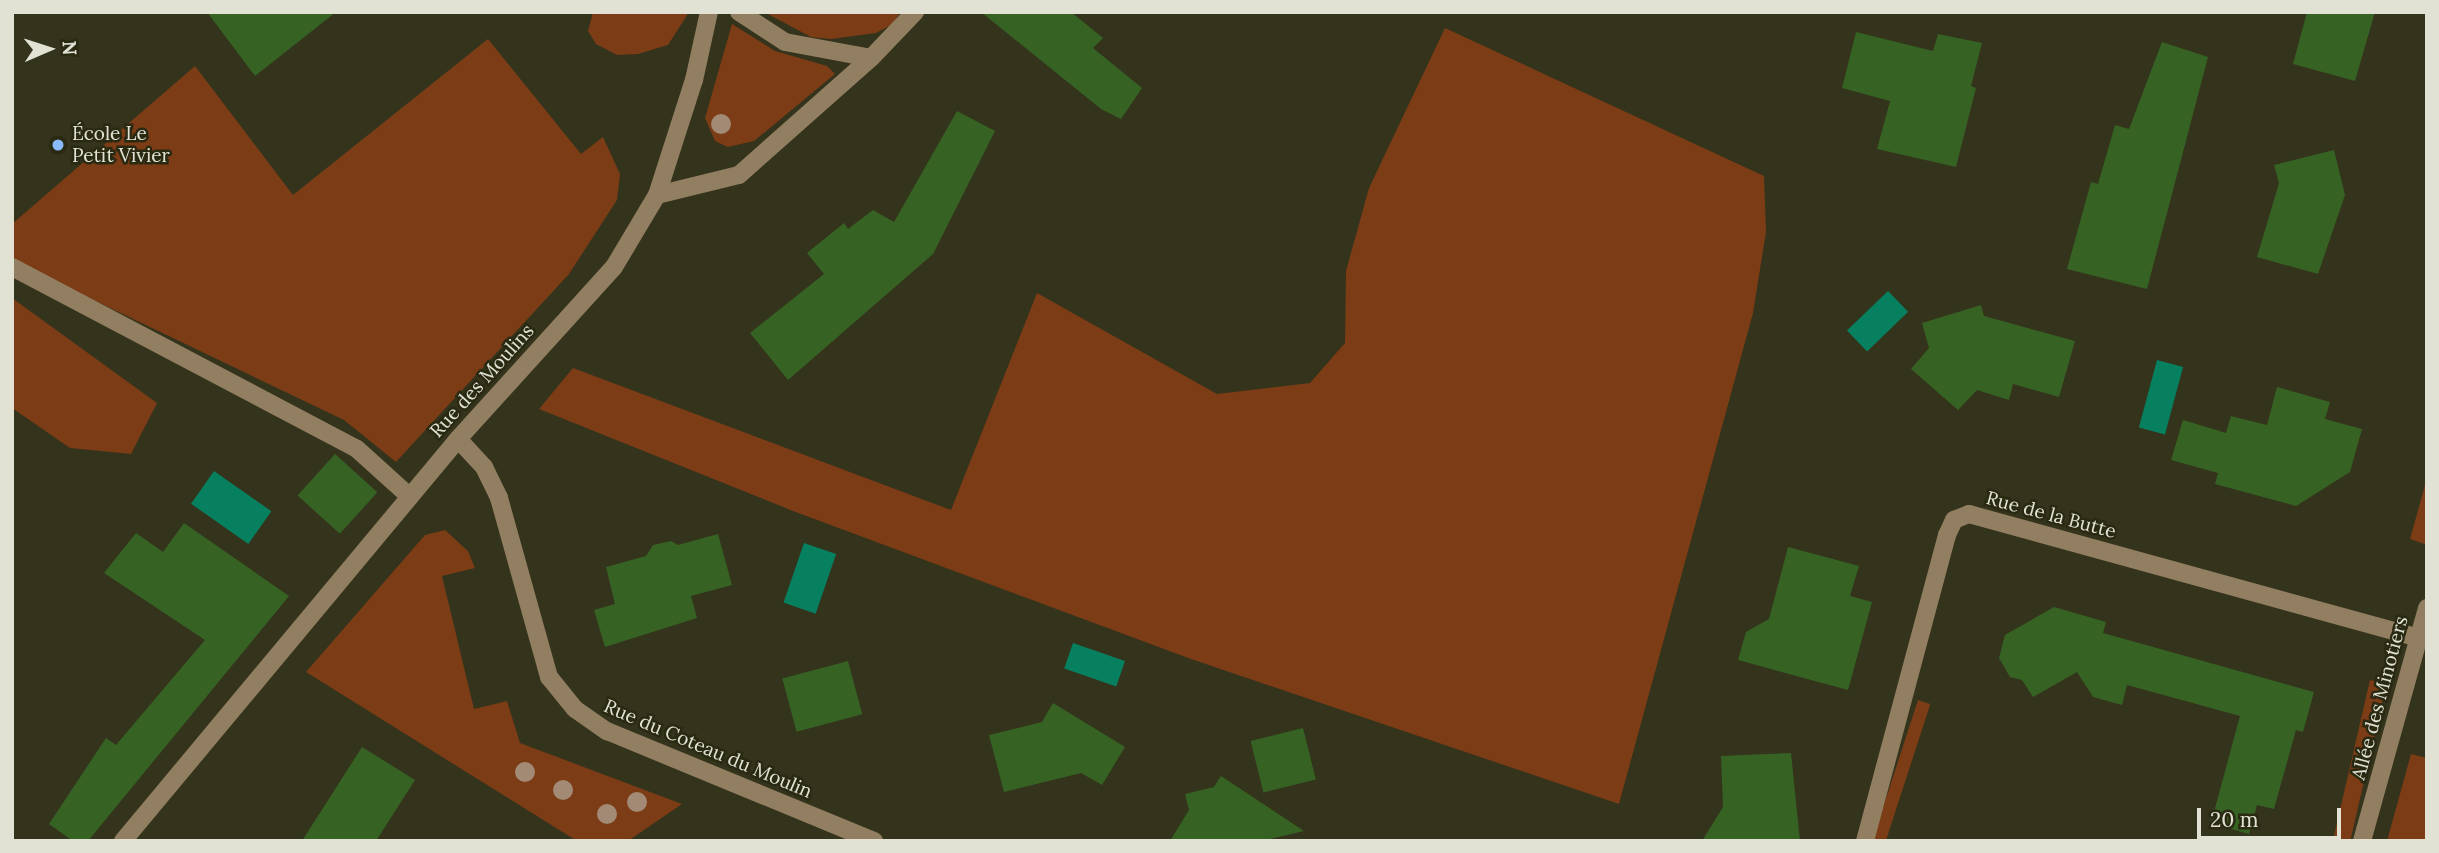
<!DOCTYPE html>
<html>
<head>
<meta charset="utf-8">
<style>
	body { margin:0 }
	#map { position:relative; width:2439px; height:853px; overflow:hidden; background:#34331c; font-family:Lora,serif }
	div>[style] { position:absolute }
	.green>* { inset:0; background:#7b3c16; transform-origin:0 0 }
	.water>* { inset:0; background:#078060; transform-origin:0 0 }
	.building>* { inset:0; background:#366323; transform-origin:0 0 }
	.minor>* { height:18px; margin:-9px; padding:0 9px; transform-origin:9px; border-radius:9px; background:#927e61 }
	.trees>* { width:20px; height:20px; margin:-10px; border-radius:50%; background:#a28a75 }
	.dots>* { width:19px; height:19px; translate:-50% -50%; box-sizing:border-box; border:4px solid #2a2912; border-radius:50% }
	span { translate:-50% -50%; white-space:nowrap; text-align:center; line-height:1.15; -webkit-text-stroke:5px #2a2912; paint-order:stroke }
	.poi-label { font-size:19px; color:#e2e2d4 }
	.left { translate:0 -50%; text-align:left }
	.street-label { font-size:19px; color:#e2e2d4 }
	.frame { position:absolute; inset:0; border:14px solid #e2e2d4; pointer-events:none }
	.north { position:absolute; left:14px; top:14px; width:70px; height:70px; -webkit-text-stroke:5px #2a2912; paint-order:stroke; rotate:87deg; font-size:19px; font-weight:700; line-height:28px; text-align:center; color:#e2e2d4 }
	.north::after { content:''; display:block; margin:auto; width:24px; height:32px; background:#e2e2d4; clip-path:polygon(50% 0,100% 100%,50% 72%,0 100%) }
	.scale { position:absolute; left:2197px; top:808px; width:144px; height:32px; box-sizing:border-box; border:4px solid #e2e2d4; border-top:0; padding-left:9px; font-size:21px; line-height:24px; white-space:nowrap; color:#e2e2d4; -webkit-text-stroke:5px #2a2912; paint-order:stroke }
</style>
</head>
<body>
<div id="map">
	<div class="green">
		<div style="clip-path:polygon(593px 12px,689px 12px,668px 45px,638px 54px,617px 55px,596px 44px,588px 31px)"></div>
		<div style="clip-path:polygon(764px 12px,900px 12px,893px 24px,876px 33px,831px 39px,811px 37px)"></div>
		<div style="clip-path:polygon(732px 24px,775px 51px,827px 66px,835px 74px,754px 141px,728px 147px,715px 141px,705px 118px)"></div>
		<div style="clip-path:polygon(1445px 28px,1764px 176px,1766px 232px,1753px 313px,1619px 804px,1191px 659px,793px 511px,539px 409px,573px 368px,951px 510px,1037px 293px,1217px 394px,1310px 383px,1345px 343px,1346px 271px,1369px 188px)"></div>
		<div style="clip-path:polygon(488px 39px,581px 154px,603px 137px,620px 174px,617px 200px,569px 274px,396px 462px,344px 420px,12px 261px,12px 224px,195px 66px,293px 195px)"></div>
		<div style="clip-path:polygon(12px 298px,157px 403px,131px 454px,70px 448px,12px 408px)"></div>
		<div style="clip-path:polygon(2427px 478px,2427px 545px,2410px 539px)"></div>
		<div style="clip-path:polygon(445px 530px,468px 551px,475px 568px,442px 576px,474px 709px,507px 701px,520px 743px,682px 804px,628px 841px,577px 841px,306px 672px,425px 535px)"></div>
		<div style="left:2370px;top:680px;width:17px;height:167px;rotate:13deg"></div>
		<div style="left:1918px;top:700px;width:13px;height:146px;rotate:18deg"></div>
		<div style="clip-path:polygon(2411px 754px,2427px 758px,2427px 841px,2387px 841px)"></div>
	</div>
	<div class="water">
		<div style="left:1888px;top:291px;width:29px;height:57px;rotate:46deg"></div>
		<div style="left:2157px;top:360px;width:27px;height:70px;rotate:15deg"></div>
		<div style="left:214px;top:471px;width:70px;height:40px;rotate:35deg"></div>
		<div style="left:804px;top:543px;width:34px;height:63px;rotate:19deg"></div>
		<div style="left:1073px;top:643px;width:55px;height:27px;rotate:19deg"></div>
	</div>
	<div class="building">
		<div style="clip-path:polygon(207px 12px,336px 12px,255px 76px)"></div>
		<div style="clip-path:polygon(981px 12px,1071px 12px,1103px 38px,1093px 48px,1142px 88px,1121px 119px,1101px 109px)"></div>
		<div style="clip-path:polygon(2307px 12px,2375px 12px,2355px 81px,2293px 64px)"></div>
		<div style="clip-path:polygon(1856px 32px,1933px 51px,1938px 34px,1982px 43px,1971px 86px,1976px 88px,1956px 167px,1877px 149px,1890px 101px,1842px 88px)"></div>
		<div style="clip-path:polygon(2162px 42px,2208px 57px,2147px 289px,2067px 269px,2091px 182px,2098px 184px,2115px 125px,2129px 129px)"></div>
		<div style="clip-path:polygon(957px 111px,995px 131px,933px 254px,788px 380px,750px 333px,824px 274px,807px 253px,844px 223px,848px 229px,873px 210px,894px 222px)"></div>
		<div style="clip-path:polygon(2334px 150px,2345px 195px,2318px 274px,2257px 257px,2279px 183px,2274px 165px)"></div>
		<div style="clip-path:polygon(1981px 305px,1984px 316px,2075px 341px,2059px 397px,2013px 384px,2009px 400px,1977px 390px,1958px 410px,1911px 369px,1929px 348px,1922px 323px)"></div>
		<div style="clip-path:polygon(2277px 387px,2330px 402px,2325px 419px,2362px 429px,2350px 472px,2296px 506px,2215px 484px,2218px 473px,2171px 460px,2183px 420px,2226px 433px,2231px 416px,2267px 425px)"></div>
		<div style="left:335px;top:454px;width:57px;height:56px;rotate:42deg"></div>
		<div style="clip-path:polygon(184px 523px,289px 596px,88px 841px,73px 841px,49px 824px,106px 738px,116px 745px,205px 640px,104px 573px,136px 533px,163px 552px)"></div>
		<div style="clip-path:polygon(718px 534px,732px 585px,691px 596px,697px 618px,605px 647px,594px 610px,615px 604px,606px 567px,646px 556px,653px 545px,671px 541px,678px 545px)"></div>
		<div style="clip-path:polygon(1788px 547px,1859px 566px,1850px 596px,1872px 602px,1848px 690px,1738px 660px,1746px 632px,1769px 619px)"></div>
		<div style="clip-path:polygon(2054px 607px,2106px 622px,2103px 633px,2314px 692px,2303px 732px,2296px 730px,2274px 809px,2257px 805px,2249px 834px,2211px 823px,2240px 716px,2127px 685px,2122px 705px,2093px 697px,2077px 672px,2033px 697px,2022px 680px,2010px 677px,1999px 658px,2005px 635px)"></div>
		<div style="left:848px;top:661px;width:55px;height:68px;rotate:75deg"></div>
		<div style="clip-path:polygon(1053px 703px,1125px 747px,1102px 785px,1081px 773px,1004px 792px,989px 735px,1042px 722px)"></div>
		<div style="left:1303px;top:728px;width:53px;height:54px;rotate:76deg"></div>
		<div style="clip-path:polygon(362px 747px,415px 780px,376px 841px,302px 841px)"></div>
		<div style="clip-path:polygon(1791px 753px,1800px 841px,1702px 841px,1723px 807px,1721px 756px)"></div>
		<div style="clip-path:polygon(1221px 776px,1304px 831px,1261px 841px,1170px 841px,1189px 810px,1185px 794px,1214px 787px)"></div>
	</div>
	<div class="minor">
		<div style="left:739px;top:12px;width:55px;rotate:33.1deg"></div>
		<div style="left:785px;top:42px;width:87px;rotate:10.5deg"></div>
		<div style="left:657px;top:195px;width:84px;rotate:-13.7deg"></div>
		<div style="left:739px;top:175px;width:176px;rotate:-41.6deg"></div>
		<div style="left:871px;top:58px;width:64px;rotate:-46.3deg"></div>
		<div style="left:12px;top:267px;width:390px;rotate:27.8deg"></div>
		<div style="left:357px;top:449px;width:70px;rotate:42.1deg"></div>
		<div style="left:458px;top:439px;width:38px;rotate:47deg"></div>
		<div style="left:484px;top:467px;width:34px;rotate:64deg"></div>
		<div style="left:499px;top:498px;width:186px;rotate:74.4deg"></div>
		<div style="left:549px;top:677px;width:41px;rotate:50.9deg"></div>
		<div style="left:575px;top:709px;width:39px;rotate:35deg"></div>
		<div style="left:607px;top:731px;width:289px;rotate:22.4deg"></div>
		<div style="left:123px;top:841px;width:523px;rotate:-50.19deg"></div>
		<div style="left:458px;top:439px;width:232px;rotate:-47.8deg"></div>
		<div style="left:614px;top:267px;width:84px;rotate:-59.2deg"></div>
		<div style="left:657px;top:195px;width:121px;rotate:-72.2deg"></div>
		<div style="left:694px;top:80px;width:70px;rotate:-77.6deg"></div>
		<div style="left:1865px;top:841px;width:317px;rotate:-75deg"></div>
		<div style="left:1947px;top:535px;width:17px;rotate:-65deg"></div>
		<div style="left:1954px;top:520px;width:16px;rotate:-22deg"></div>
		<div style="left:1969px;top:514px;width:466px;rotate:15.4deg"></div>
		<div style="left:2362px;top:841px;width:242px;rotate:-74.4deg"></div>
	</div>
	<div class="trees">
		<div style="left:721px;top:124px"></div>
		<div style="left:525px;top:772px"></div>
		<div style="left:563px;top:790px"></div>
		<div style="left:637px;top:802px"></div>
		<div style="left:607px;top:814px"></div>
	</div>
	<div class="dots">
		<div style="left:58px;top:145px;background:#8bbafc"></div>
	</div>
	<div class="poi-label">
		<span class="left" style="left:72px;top:145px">École Le<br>Petit Vivier</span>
	</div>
	<div class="street-label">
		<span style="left:482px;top:381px;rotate:-48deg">Rue des Moulins</span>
		<span style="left:2051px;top:515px;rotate:15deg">Rue de la Butte</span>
		<span style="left:2380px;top:698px;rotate:-75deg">Allée des Minotiers</span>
		<span style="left:708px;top:749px;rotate:23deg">Rue du Coteau du Moulin</span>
	</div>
	<div class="frame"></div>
	<div class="north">N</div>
	<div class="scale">20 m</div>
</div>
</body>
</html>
